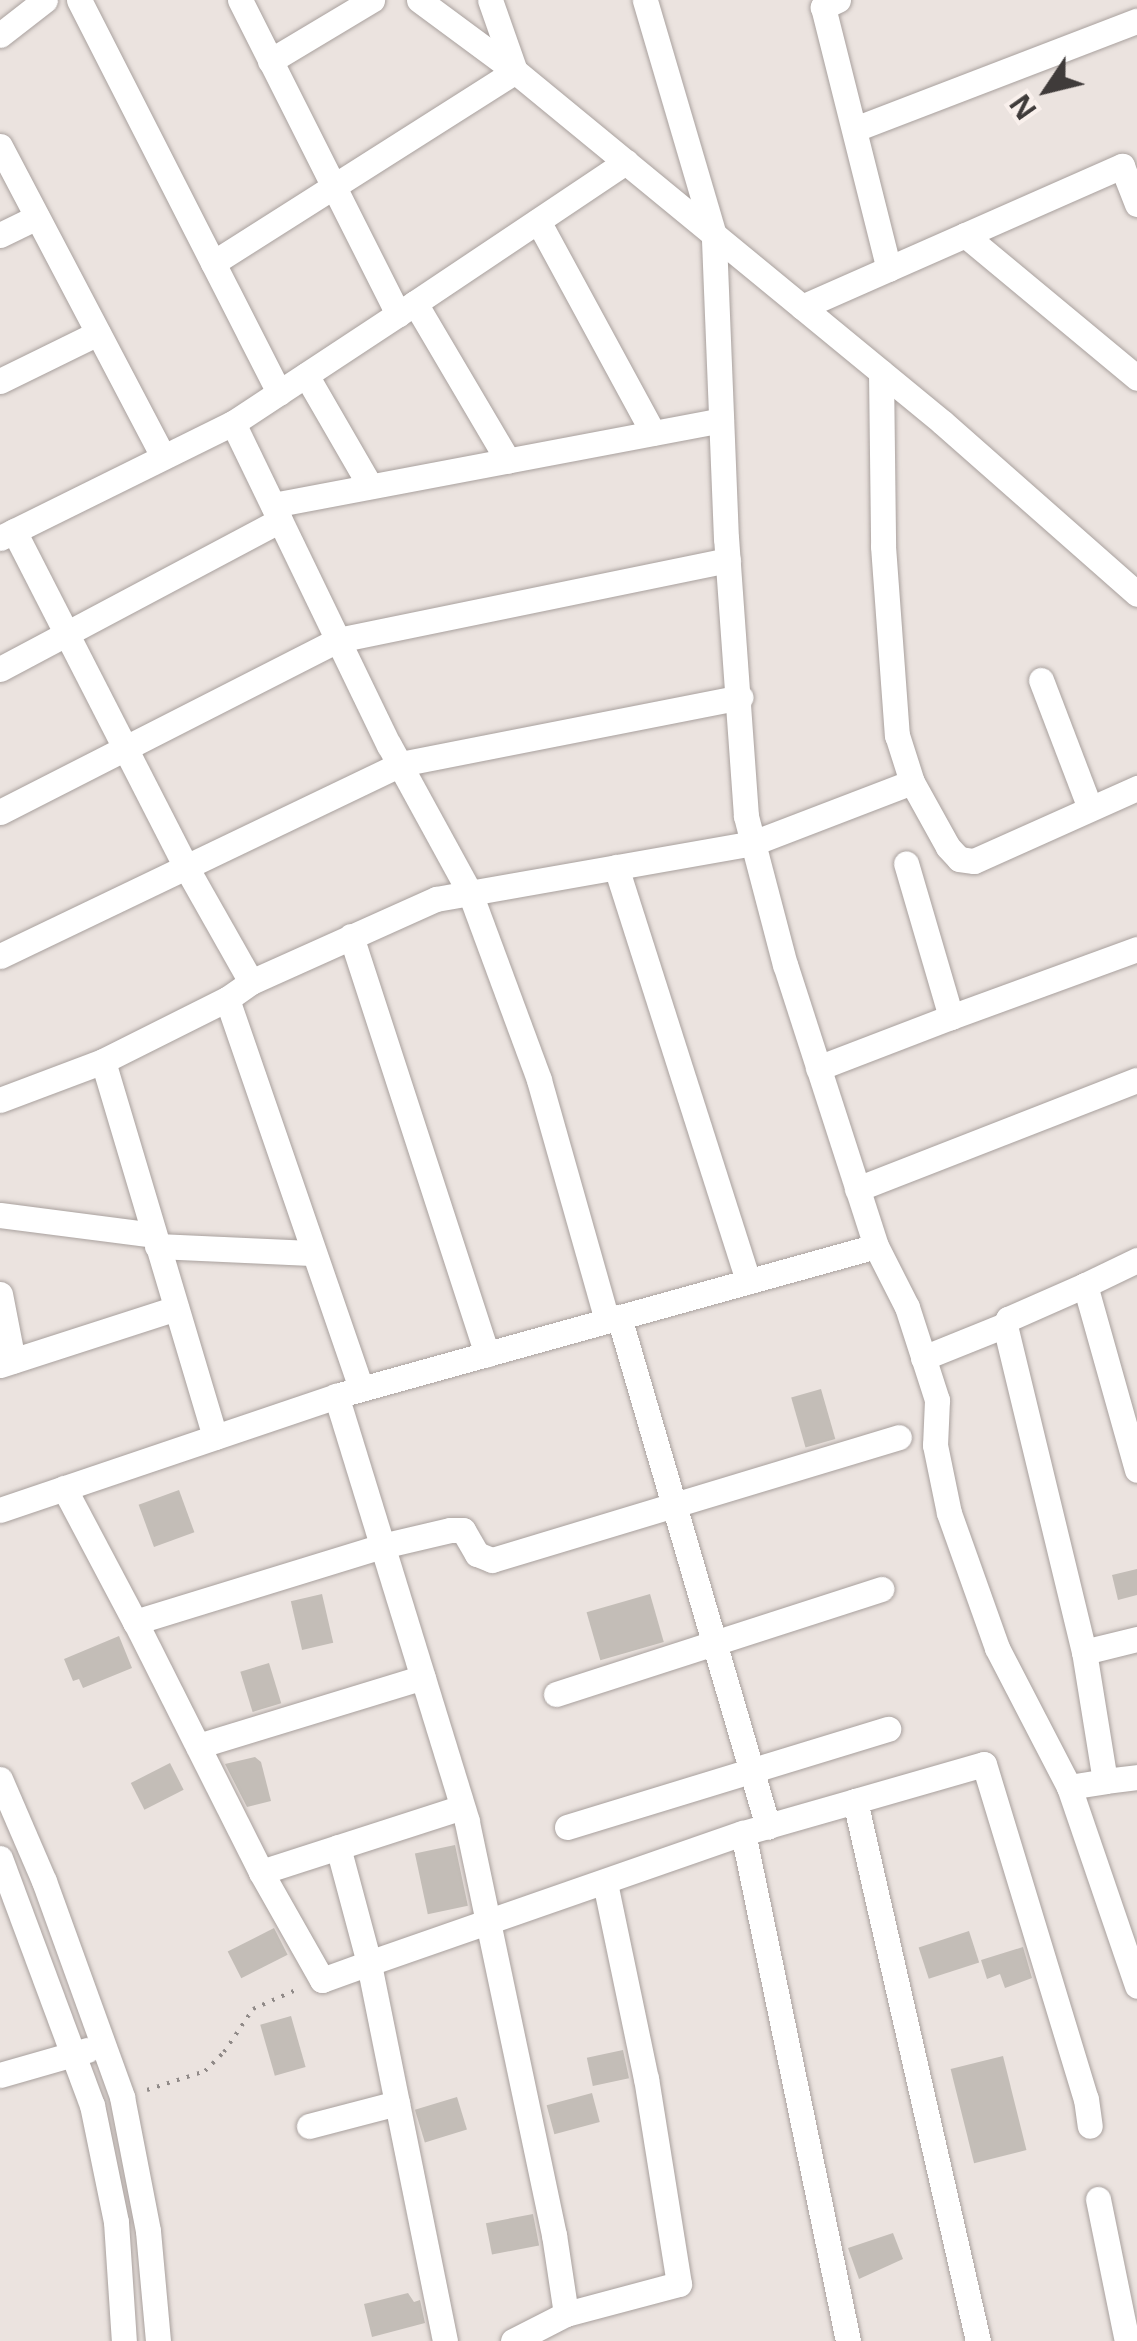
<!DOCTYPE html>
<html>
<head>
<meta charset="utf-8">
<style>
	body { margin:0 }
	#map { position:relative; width:1137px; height:2341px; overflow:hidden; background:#ebe3df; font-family:"Open Sans",sans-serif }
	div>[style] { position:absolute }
	.building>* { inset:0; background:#c3bdb7; transform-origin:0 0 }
	.path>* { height:4px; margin-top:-2px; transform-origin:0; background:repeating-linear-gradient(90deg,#908a88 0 2.5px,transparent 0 10.5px) }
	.roads { filter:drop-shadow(0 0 2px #a9a19e) drop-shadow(0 0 2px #a9a19e) }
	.minor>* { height:25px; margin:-12.5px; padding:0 12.5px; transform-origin:12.5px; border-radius:12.5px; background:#fff }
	span { translate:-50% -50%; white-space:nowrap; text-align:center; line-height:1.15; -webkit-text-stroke:10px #f9f0ec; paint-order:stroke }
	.north { position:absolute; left:997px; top:40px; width:100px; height:100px; -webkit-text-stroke:8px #f9f0ec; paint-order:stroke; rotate:235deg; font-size:28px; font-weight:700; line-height:40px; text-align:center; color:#3f3b3a }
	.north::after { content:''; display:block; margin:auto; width:35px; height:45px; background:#3f3b3a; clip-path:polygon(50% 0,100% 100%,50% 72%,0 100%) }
</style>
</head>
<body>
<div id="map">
	<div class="building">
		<div style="left:821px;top:1389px;width:52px;height:31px;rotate:74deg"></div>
		<div style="left:179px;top:1490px;width:45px;height:43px;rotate:70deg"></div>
		<div style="clip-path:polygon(1137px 1569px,1137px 1595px,1118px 1600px,1112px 1575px)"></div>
		<div style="left:322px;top:1594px;width:50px;height:32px;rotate:77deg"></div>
		<div style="left:650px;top:1594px;width:50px;height:66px;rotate:74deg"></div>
		<div style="clip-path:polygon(119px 1636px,132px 1668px,83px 1688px,79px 1679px,73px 1681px,64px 1659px)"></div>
		<div style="left:269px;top:1663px;width:42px;height:30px;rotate:73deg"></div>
		<div style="clip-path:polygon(255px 1757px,261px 1762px,271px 1801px,247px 1807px,225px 1764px)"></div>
		<div style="left:170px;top:1763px;width:30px;height:44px;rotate:63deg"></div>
		<div style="left:455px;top:1845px;width:62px;height:41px;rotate:78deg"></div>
		<div style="left:274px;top:1928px;width:30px;height:52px;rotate:63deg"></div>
		<div style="left:969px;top:1931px;width:33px;height:53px;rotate:72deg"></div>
		<div style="clip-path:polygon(1023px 1947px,1032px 1978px,1005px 1988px,1000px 1974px,987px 1979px,981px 1960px)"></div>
		<div style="left:291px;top:2016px;width:53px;height:32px;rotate:74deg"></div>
		<div style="left:623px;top:2050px;width:29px;height:37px;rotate:78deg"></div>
		<div style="left:1003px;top:2056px;width:97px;height:54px;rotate:76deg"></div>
		<div style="left:592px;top:2093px;width:30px;height:47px;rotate:75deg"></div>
		<div style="left:457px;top:2097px;width:34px;height:44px;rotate:73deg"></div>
		<div style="left:533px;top:2214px;width:32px;height:48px;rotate:79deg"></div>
		<div style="clip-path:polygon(893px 2233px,903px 2259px,859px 2279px,848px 2248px)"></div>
		<div style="clip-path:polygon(408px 2293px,414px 2302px,420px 2300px,425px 2323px,372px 2337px,364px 2304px)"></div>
	</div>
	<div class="path">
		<div style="left:147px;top:2090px;width:61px;rotate:-18.1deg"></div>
		<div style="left:205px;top:2071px;width:27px;rotate:-45deg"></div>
		<div style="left:224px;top:2052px;width:52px;rotate:-56deg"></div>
		<div style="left:253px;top:2009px;width:49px;rotate:-24deg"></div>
	</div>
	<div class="roads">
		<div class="minor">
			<div style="left:79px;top:0;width:441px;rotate:63deg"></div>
			<div style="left:240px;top:0;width:352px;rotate:63.3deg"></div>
			<div style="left:419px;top:0;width:119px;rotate:36.5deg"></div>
			<div style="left:515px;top:71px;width:553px;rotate:39.42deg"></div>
			<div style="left:942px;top:422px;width:260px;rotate:41.4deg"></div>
			<div style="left:838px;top:0;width:17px;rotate:155deg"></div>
			<div style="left:823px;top:7px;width:270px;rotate:75.9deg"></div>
			<div style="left:0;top:35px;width:57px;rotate:-37.9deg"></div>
			<div style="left:270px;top:61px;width:119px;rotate:-30.9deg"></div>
			<div style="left:855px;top:129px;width:302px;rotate:-21deg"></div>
			<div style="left:0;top:146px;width:351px;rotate:62.3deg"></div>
			<div style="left:538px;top:221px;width:241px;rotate:61.5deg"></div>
			<div style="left:0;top:235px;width:41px;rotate:-25.9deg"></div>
			<div style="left:965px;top:235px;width:224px;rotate:39.7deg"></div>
			<div style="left:213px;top:263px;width:358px;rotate:-32.4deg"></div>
			<div style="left:515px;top:71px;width:75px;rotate:-109.4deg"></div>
			<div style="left:415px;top:303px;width:254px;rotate:-33.8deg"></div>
			<div style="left:802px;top:307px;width:350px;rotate:-23.8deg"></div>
			<div style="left:1122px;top:166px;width:41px;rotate:68.5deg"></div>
			<div style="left:881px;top:372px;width:174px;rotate:89.3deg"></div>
			<div style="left:883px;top:546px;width:190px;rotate:85.8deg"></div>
			<div style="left:897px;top:735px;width:49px;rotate:72.3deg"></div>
			<div style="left:912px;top:782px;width:74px;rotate:61deg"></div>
			<div style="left:948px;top:847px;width:16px;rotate:47deg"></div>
			<div style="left:959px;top:859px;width:15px;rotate:8deg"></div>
			<div style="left:974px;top:861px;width:179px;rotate:-24.1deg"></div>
			<div style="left:306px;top:375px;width:128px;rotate:60deg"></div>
			<div style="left:0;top:381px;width:109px;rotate:-26.1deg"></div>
			<div style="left:233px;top:423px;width:218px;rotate:-33.4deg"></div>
			<div style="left:415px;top:303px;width:183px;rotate:59.5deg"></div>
			<div style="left:273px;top:505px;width:456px;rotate:-10.7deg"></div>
			<div style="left:14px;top:531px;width:377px;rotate:62.9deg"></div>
			<div style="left:186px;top:867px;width:132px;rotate:60.5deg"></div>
			<div style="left:0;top:538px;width:260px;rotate:-26.3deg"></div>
			<div style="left:233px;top:423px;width:358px;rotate:64.2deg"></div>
			<div style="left:389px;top:745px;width:169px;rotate:61.3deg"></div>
			<div style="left:470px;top:893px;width:287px;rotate:-10deg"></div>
			<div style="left:753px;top:843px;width:170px;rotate:-21deg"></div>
			<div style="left:0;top:669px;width:317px;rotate:-28deg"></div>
			<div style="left:1041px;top:680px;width:137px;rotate:69.1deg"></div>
			<div style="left:0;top:812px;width:379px;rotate:-27deg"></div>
			<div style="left:338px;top:640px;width:398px;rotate:-11.6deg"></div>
			<div style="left:616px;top:867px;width:435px;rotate:72.3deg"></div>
			<div style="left:351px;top:936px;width:440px;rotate:72deg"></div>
			<div style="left:0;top:956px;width:444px;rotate:-25.6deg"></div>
			<div style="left:400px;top:764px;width:347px;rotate:-11.1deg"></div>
			<div style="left:227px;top:999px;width:412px;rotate:71deg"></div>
			<div style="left:951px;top:1017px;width:198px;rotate:-20.1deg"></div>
			<div style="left:818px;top:1068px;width:142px;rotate:-21deg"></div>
			<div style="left:951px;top:1017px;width:160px;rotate:-106.3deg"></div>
			<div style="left:0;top:1100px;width:110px;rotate:-20.7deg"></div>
			<div style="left:857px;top:1189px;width:300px;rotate:-21.3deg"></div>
			<div style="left:0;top:1215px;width:155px;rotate:7.4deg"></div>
			<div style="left:157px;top:1246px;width:154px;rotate:2.6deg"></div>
			<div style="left:876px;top:1246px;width:68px;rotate:63.1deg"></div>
			<div style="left:907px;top:1307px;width:98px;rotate:72.1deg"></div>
			<div style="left:937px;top:1400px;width:45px;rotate:92.5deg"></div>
			<div style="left:935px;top:1445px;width:69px;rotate:78.4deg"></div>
			<div style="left:949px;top:1513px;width:143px;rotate:70.4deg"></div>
			<div style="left:997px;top:1648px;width:157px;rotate:62.6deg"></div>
			<div style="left:1069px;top:1787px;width:210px;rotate:71.1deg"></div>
			<div style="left:1085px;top:1285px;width:58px;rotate:-25.7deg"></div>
			<div style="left:0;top:1294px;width:68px;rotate:79deg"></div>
			<div style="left:619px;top:1317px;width:531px;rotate:73.71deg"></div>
			<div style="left:923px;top:1358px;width:88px;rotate:-21.9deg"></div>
			<div style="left:0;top:1365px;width:185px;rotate:-17.9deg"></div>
			<div style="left:215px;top:1437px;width:392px;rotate:-106.6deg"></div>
			<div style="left:103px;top:1061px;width:139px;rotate:-26.6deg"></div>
			<div style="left:227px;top:999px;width:29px;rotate:-35deg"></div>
			<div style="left:251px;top:982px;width:203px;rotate:-24.2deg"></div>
			<div style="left:436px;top:899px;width:35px;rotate:-10deg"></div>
			<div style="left:470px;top:893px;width:199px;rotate:69.7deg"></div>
			<div style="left:539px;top:1080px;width:249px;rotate:74.2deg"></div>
			<div style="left:64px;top:1488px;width:152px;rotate:62.1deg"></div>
			<div style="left:0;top:1510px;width:355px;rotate:-18.7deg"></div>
			<div style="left:1084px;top:1652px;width:55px;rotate:-13.8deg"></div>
			<div style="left:556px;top:1694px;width:342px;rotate:-17.9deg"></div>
			<div style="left:198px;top:1746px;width:235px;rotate:-17deg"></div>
			<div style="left:0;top:1779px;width:111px;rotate:66.7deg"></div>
			<div style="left:44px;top:1881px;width:230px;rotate:70.1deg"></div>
			<div style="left:122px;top:2097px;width:136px;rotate:79deg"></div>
			<div style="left:148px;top:2231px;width:110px;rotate:84.8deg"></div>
			<div style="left:1105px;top:1781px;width:32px;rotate:-7deg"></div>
			<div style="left:1069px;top:1787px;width:36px;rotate:-9deg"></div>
			<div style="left:1105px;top:1781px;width:131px;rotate:-99.2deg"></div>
			<div style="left:1084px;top:1652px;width:336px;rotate:-103.6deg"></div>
			<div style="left:1005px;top:1325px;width:7px;rotate:-63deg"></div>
			<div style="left:1008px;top:1319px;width:84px;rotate:-23.8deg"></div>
			<div style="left:1085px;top:1285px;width:192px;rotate:74.3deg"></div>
			<div style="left:855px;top:1801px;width:134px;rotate:-16deg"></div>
			<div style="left:984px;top:1764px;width:350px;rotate:73.1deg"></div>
			<div style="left:1086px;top:2099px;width:27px;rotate:82deg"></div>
			<div style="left:567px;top:1827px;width:336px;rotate:-17deg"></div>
			<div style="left:743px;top:1833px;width:519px;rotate:78.32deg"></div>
			<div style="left:338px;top:1847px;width:120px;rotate:75deg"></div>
			<div style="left:369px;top:1963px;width:50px;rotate:160.1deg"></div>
			<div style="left:322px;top:1980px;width:124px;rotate:-119.5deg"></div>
			<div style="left:261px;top:1872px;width:280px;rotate:-116.7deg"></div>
			<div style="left:135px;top:1622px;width:258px;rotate:-17.1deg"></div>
			<div style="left:382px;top:1546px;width:70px;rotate:-13.2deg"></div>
			<div style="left:450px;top:1530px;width:13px"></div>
			<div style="left:463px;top:1530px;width:28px;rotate:60deg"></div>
			<div style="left:477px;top:1554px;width:16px;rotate:22deg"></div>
			<div style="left:492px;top:1560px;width:425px;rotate:-16.8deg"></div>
			<div style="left:0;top:1858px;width:264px;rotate:69.6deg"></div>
			<div style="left:92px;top:2105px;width:119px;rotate:78.4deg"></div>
			<div style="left:116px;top:2222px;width:119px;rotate:86.2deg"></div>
			<div style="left:261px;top:1872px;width:211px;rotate:-17.9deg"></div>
			<div style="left:0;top:2075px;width:91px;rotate:-16deg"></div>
			<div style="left:309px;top:2126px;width:91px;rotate:-14.6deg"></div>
			<div style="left:1098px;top:2199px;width:145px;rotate:78.5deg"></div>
			<div style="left:566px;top:2314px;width:117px;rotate:-14.9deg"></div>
			<div style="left:679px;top:2284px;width:208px;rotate:-99.1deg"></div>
			<div style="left:646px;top:2079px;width:201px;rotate:-101.8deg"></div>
			<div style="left:445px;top:2341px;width:386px;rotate:-101.4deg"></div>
			<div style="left:369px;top:1963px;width:396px;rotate:-19.2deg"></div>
			<div style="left:743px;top:1833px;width:116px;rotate:-15.9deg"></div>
			<div style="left:855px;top:1801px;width:554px;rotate:77.17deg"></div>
			<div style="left:513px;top:2341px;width:59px;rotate:-27deg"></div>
			<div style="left:566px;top:2314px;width:80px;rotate:-98.6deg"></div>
			<div style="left:554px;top:2235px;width:423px;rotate:-101.9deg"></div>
			<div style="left:467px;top:1821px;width:445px;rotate:-107.1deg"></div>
			<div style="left:336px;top:1396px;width:560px;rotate:-15.52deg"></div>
			<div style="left:876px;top:1246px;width:295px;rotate:-107.9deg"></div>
			<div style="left:785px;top:965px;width:154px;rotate:-104.7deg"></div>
			<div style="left:746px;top:816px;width:278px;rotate:-94.1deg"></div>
			<div style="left:726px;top:539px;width:304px;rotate:-92.3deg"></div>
			<div style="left:714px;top:235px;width:245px;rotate:-106.4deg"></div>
		</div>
	</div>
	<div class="north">N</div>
</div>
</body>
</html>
